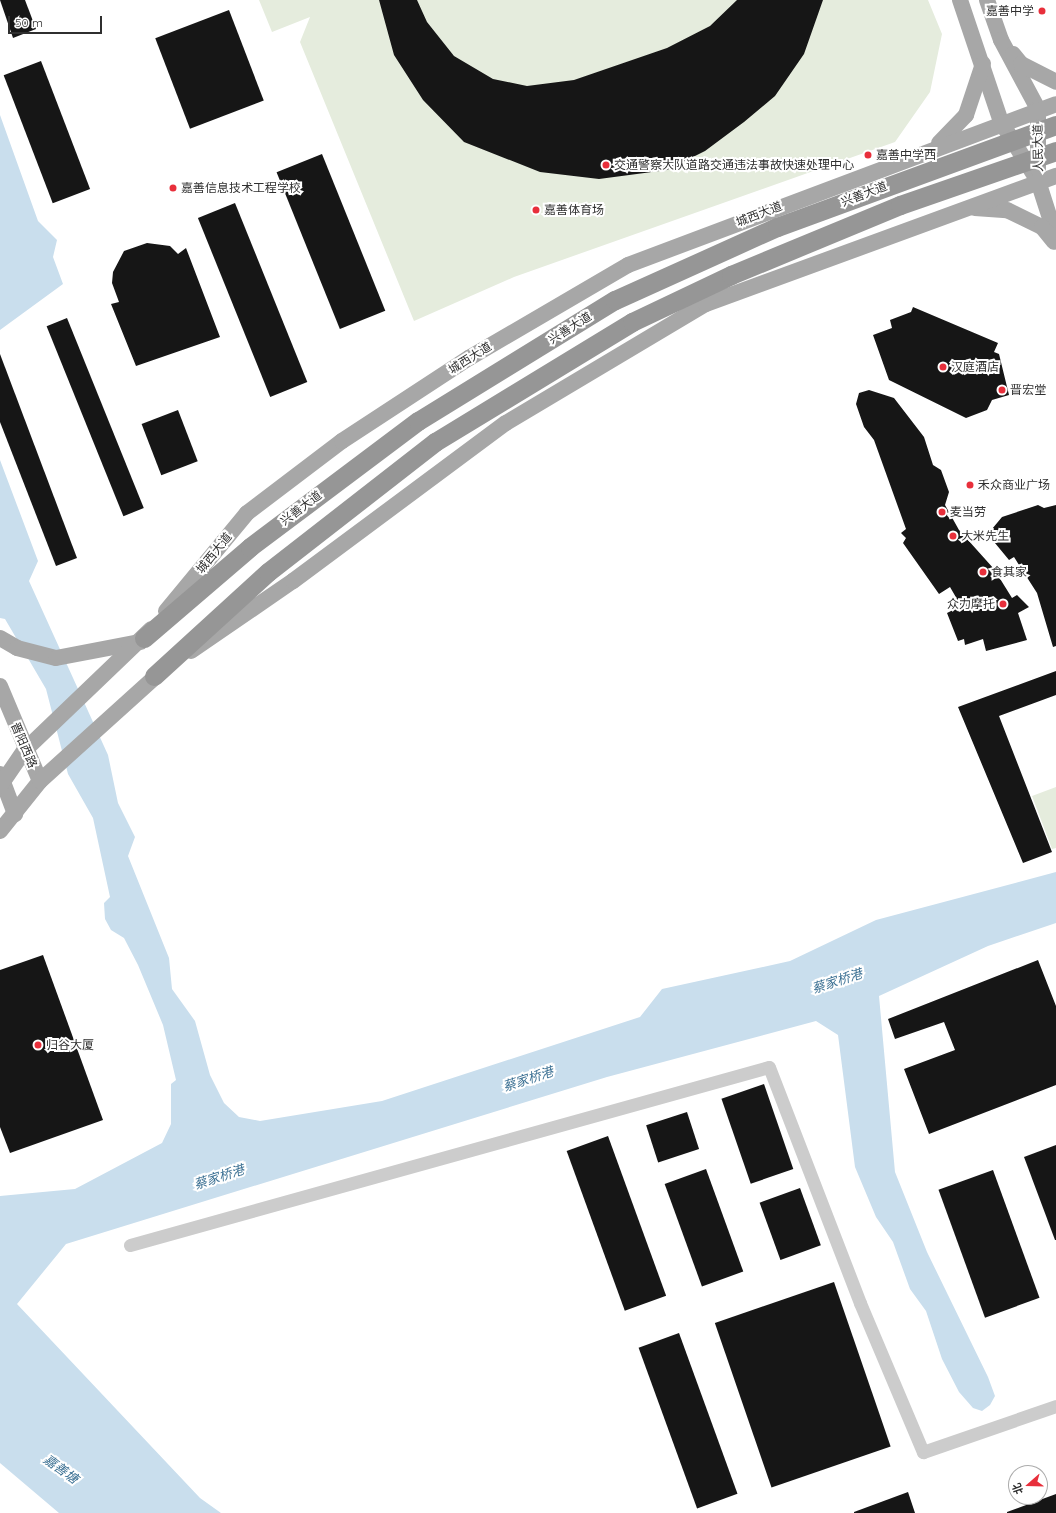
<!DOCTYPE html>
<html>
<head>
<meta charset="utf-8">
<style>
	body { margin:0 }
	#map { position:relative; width:1056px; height:1513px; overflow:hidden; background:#fff; font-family:Quicksand,"Noto Sans SC",sans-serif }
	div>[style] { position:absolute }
	.green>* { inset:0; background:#e5ecdd }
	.water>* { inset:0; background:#c9deed }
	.building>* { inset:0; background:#161616; transform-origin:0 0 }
	.minor>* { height:13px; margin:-6.5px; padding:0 6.5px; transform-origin:6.5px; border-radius:6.5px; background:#ccc }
	.major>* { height:16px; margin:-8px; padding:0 8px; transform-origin:8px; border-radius:8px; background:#a7a7a7 }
	.highway>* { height:19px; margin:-9.5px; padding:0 9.5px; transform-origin:9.5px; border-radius:9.5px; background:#969696 }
	.highway-bridge>* { height:19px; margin:-9.5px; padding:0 9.5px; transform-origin:9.5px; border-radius:9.5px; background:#969696 }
	.dots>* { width:11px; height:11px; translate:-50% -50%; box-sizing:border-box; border:2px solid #fff; border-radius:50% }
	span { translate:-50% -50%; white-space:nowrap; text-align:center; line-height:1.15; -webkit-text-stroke:4px #fff; paint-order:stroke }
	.poi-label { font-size:12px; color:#2f2f2f }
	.right { translate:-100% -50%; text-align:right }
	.left { translate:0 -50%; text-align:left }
	.street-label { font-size:12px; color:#2f2f2f }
	.water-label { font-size:13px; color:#3b7093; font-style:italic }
	.north { position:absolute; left:1008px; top:1465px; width:40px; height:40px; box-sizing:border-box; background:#fff; border:1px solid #acacac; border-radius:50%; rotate:250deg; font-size:11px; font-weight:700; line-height:16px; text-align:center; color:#2f2f2f }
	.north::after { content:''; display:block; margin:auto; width:14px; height:18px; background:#e82f3b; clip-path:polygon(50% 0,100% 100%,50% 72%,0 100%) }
	.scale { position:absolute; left:8px; top:16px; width:94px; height:18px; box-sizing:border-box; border:2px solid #2f2f2f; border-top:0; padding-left:5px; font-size:12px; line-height:14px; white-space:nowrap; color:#2f2f2f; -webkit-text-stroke:3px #fff; paint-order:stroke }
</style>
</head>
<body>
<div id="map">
	<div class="green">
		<div style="clip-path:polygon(259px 0,928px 0,942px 34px,930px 92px,895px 142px,514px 277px,414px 321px,300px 42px,310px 17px,272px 32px)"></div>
		<div style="clip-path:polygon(1056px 787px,1056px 848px,1052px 849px,1032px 796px)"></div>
	</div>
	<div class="water">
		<div style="clip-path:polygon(0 115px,38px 221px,57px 240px,53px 257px,63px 284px,0 330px)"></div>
		<div style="clip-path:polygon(0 460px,38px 561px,29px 581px,108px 755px,118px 803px,135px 837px,128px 856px,169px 958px,172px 989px,195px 1021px,210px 1075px,224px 1103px,239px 1117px,260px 1121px,382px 1101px,640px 1017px,662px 989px,790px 961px,876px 920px,1056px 872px,1056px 923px,988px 946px,879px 996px,895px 1172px,927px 1252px,988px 1377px,995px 1396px,990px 1405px,982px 1411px,973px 1408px,959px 1392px,942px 1359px,926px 1311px,910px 1289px,893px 1242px,876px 1217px,855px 1167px,838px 1035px,816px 1021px,607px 1077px,66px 1244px,17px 1304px,200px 1498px,221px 1513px,59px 1513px,0 1463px,0 1196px,75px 1189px,162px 1143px,171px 1124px,171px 1084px,176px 1080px,163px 1025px,138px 965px,124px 938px,111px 930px,105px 919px,104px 903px,110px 897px,93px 818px,68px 774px,46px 689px,5px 619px,0 618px)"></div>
	</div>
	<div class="building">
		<div style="clip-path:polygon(0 0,25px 0,36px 29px,13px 38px)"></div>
		<div style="clip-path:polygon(379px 0,417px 0,427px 22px,454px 56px,493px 79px,527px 86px,574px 80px,667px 48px,710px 26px,737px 0,823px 0,804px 54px,775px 96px,744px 122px,705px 151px,667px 170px,599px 179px,540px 172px,464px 142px,423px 100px,394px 55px)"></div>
		<div style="left:229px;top:10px;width:97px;height:79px;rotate:69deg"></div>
		<div style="left:41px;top:61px;width:137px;height:40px;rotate:69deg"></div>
		<div style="left:322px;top:154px;width:169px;height:49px;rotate:68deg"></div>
		<div style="left:235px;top:203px;width:193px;height:40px;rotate:68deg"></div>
		<div style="clip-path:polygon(147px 243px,170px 246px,178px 254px,186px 248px,220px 337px,136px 366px,111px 304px,119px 302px,112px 283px,113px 272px,124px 251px)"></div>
		<div style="clip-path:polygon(913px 307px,998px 343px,994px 352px,999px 354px,1009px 395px,992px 400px,987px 410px,966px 418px,889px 380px,873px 335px,892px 328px,890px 320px,911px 312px)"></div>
		<div style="left:67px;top:318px;width:205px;height:22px;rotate:68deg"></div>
		<div style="clip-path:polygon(0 354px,77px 558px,56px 566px,0 422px)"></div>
		<div style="clip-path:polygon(869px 390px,894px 398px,924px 437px,933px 465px,941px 470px,949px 492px,945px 505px,959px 530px,994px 569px,1012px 598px,1017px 595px,1029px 607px,1018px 613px,1027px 640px,986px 651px,983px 639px,965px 645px,964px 639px,958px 641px,947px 613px,961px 606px,950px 587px,939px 594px,903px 543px,906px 538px,901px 533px,906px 529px,874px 440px,864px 427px,856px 404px,859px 393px)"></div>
		<div style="left:178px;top:410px;width:55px;height:39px;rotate:69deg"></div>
		<div style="clip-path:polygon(1038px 505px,1044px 508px,1056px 505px,1056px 646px,1053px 647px,1037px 593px,1014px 557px,1009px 560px,990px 537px,996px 533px,992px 529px,1002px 517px)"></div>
		<div style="clip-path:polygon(1056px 671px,1056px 695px,999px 716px,1052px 852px,1023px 863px,958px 707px)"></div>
		<div style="clip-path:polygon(43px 955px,103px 1120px,10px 1153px,0 1127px,0 970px)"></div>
		<div style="clip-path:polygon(1038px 960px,1056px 1006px,1056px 1085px,929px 1134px,904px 1069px,955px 1050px,944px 1022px,895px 1039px,888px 1019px)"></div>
		<div style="left:764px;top:1084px;width:90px;height:45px;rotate:71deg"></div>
		<div style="left:687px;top:1112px;width:39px;height:43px;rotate:72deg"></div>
		<div style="left:608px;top:1136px;width:170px;height:44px;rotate:70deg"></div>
		<div style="clip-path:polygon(1056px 1145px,1056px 1240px,1055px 1240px,1024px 1157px)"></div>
		<div style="left:706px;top:1169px;width:109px;height:44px;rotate:70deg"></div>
		<div style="left:993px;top:1170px;width:136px;height:58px;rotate:70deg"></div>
		<div style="left:800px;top:1188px;width:61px;height:43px;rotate:70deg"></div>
		<div style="left:834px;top:1282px;width:174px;height:126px;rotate:71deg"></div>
		<div style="left:679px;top:1333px;width:171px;height:43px;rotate:70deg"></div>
		<div style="clip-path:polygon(908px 1492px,915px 1513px,854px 1513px,854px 1512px)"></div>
		<div style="clip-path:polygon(1056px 1494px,1056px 1513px,1007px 1513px,1007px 1512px)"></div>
	</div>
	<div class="minor">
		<div style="left:130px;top:1245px;width:663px;rotate:-15.57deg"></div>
		<div style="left:769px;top:1067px;width:253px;rotate:68.9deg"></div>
		<div style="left:860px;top:1303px;width:162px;rotate:67.1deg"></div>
		<div style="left:923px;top:1452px;width:141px;rotate:-19.1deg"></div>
	</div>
	<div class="major">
		<div style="left:960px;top:0;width:129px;rotate:71.4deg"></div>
		<div style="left:1001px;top:122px;width:70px;rotate:57.9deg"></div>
		<div style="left:1038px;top:181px;width:59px;rotate:72.2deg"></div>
		<div style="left:987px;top:0;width:42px;rotate:70.7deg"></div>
		<div style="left:1001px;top:40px;width:78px;rotate:61.8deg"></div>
		<div style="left:1038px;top:109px;width:60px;rotate:90deg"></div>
		<div style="left:1013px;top:54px;width:13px;rotate:51deg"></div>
		<div style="left:1021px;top:64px;width:39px;rotate:27deg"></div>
		<div style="left:939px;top:143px;width:39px;rotate:-46deg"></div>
		<div style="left:966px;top:115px;width:54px;rotate:-71.6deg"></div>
		<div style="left:975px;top:208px;width:32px;rotate:4deg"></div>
		<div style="left:1007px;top:210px;width:39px;rotate:26deg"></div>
		<div style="left:1042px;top:227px;width:19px;rotate:51deg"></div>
		<div style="left:166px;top:611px;width:127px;rotate:-50.4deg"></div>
		<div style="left:247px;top:513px;width:119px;rotate:-37.2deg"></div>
		<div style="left:342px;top:441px;width:152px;rotate:-33.2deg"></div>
		<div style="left:469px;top:358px;width:184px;rotate:-30.3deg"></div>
		<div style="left:628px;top:265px;width:457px;rotate:-20.6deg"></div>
		<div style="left:0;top:638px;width:20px;rotate:30deg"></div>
		<div style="left:17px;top:648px;width:40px;rotate:14.4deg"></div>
		<div style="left:56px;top:658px;width:86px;rotate:-10.8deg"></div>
		<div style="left:191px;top:651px;width:124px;rotate:-34.5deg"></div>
		<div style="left:293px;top:581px;width:265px;rotate:-36.6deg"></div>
		<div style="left:506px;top:423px;width:233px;rotate:-30.8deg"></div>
		<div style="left:706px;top:304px;width:373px;rotate:-20.1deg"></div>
		<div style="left:0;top:686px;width:103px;rotate:67.2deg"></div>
		<div style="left:0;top:774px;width:43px;rotate:69.4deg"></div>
		<div style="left:0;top:786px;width:42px;rotate:-55.6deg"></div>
		<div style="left:24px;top:751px;width:176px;rotate:-43.8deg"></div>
		<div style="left:0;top:831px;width:64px;rotate:-51.3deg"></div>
		<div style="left:40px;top:781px;width:166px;rotate:-42.1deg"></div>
	</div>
	<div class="highway">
		<div style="left:144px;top:638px;width:140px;rotate:-40.6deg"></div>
		<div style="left:154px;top:676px;width:154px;rotate:-42.4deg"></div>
	</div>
	<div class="highway-bridge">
		<div style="left:250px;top:547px;width:210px;rotate:-36.9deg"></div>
		<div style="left:418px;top:421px;width:231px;rotate:-31.6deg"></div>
		<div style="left:615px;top:300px;width:178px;rotate:-24.3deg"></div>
		<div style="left:777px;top:227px;width:297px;rotate:-20.1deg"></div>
		<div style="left:268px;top:572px;width:212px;rotate:-37.9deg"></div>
		<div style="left:435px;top:442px;width:231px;rotate:-31.3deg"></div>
		<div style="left:632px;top:322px;width:110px;rotate:-25.4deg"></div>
		<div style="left:731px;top:275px;width:183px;rotate:-22.5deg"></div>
		<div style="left:900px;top:205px;width:165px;rotate:-19.1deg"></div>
	</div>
	<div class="dots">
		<div style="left:1042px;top:11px;background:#e82f3b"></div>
		<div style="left:868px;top:155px;background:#e82f3b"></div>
		<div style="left:606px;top:165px;background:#e82f3b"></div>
		<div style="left:173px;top:188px;background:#e82f3b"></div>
		<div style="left:536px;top:210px;background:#e82f3b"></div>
		<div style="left:943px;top:367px;background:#e82f3b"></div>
		<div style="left:1002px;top:390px;background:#e82f3b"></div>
		<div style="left:970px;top:485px;background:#e82f3b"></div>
		<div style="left:942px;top:512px;background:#e82f3b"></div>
		<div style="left:953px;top:536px;background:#e82f3b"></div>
		<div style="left:983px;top:572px;background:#e82f3b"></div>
		<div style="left:1003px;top:604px;background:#e82f3b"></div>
		<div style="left:38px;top:1045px;background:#e82f3b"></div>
	</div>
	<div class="poi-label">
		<span class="right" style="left:1034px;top:11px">嘉善中学</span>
		<span class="left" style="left:876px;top:155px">嘉善中学西</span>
		<span class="left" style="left:614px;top:165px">交通警察大队道路交通违法事故快速处理中心</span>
		<span class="left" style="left:181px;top:188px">嘉善信息技术工程学校</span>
		<span class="left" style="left:544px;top:210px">嘉善体育场</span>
		<span class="left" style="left:951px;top:367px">汉庭酒店</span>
		<span class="left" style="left:1010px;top:390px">晋宏堂</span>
		<span class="left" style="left:978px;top:485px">禾众商业广场</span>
		<span class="left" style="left:950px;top:512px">麦当劳</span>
		<span class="left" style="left:961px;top:536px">大米先生</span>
		<span class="left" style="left:991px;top:572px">食其家</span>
		<span class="right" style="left:995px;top:604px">众力摩托</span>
		<span class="left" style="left:46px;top:1045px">归谷大厦</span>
	</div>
	<div class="street-label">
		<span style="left:1038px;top:148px;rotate:-91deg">人民大道</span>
		<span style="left:864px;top:194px;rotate:-21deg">兴善大道</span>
		<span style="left:759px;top:214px;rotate:-21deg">城西大道</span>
		<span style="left:570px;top:328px;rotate:-32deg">兴善大道</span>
		<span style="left:470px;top:358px;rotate:-32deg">城西大道</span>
		<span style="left:301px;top:508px;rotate:-37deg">兴善大道</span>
		<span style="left:214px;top:553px;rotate:-51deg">城西大道</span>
		<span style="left:24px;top:745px;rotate:67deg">晋阳西路</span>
	</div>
	<div class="water-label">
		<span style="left:837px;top:981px;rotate:-18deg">蔡家桥港</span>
		<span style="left:528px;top:1079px;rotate:-18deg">蔡家桥港</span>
		<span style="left:219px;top:1177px;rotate:-18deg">蔡家桥港</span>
		<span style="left:61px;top:1469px;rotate:36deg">嘉善塘</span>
	</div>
	<div class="north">北</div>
	<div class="scale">50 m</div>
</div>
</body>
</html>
